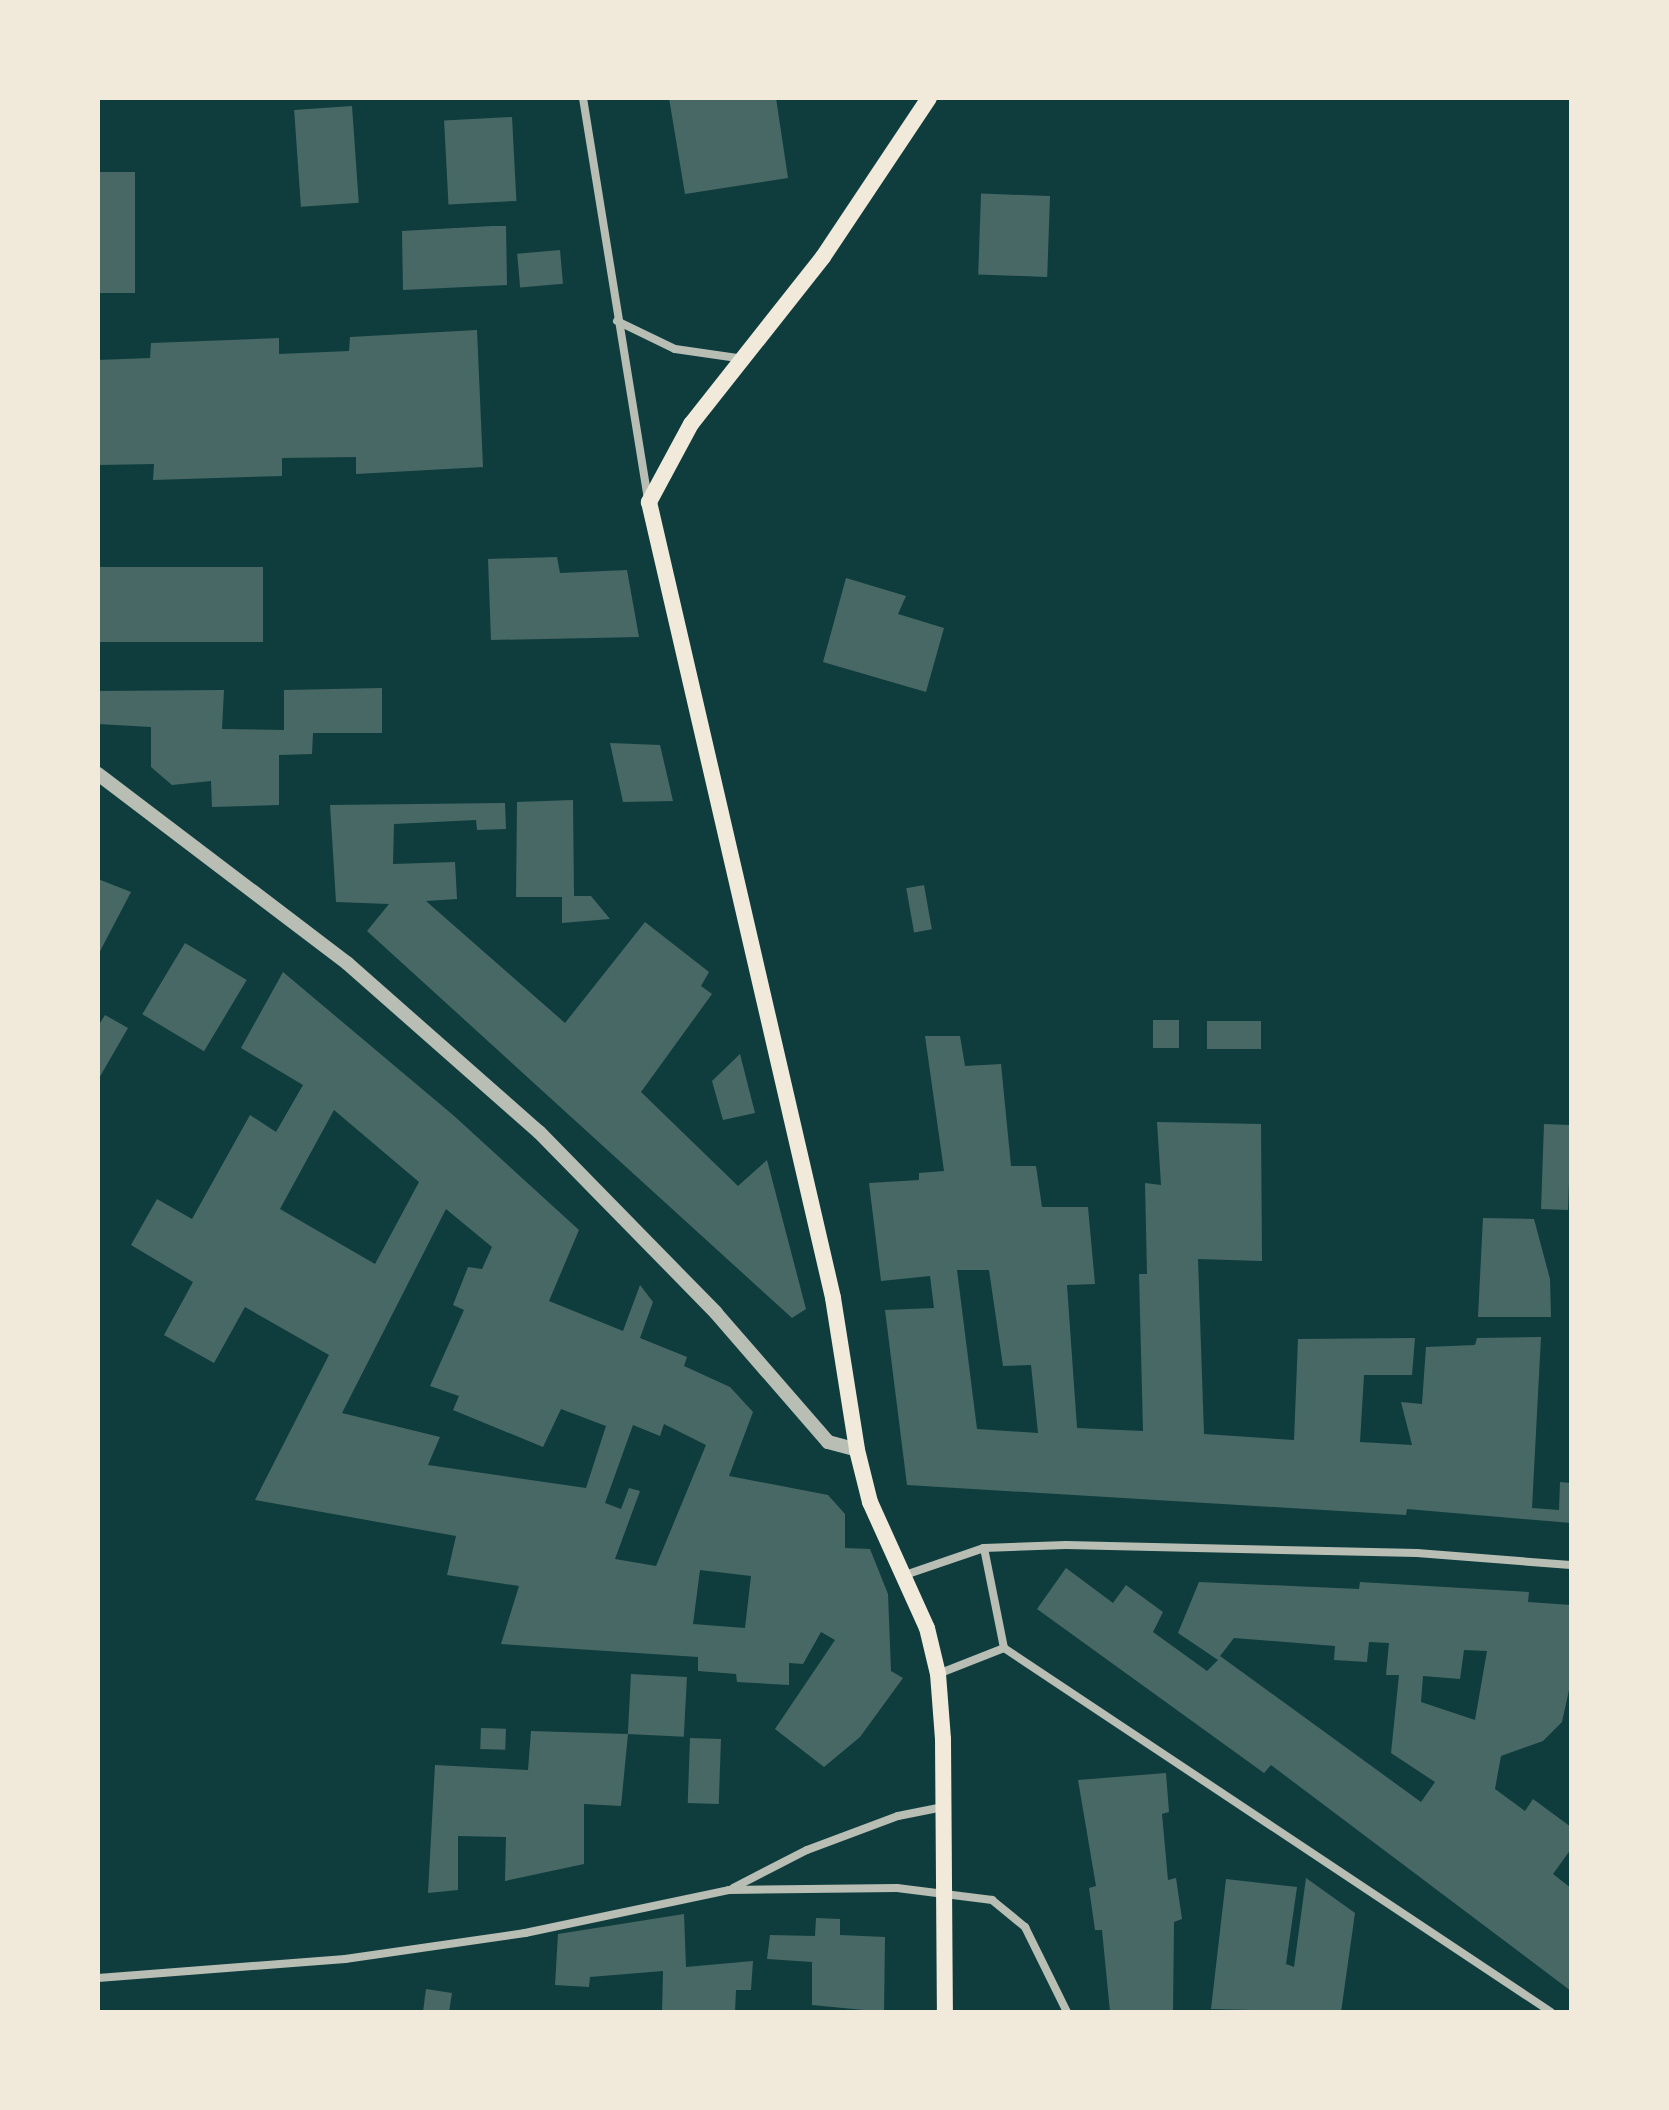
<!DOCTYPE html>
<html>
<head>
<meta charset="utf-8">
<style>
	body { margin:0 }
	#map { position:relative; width:1669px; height:2110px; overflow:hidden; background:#0f3d3e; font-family:"Alegreya Sans",sans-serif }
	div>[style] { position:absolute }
	.building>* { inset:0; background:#486865; transform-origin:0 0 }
	.minor>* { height:8px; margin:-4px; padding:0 4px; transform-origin:4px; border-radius:4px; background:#b8beb3 }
	.tertiary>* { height:14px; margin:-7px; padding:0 7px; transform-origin:7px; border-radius:7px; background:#b8beb3 }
	.secondary>* { height:16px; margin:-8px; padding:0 8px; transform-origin:8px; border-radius:8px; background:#f1e9da }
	span { translate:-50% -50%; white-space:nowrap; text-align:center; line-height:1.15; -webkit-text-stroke:8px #f1e9da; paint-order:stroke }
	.frame { position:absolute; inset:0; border:100px solid #f1e9da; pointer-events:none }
</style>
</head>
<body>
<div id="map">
	<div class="building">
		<div style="clip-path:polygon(669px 98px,776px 98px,788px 178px,685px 194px)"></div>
		<div style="left:352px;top:106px;width:97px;height:58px;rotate:86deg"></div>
		<div style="left:512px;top:117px;width:84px;height:68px;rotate:87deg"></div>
		<div style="left:135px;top:172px;width:121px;height:37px;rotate:90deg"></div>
		<div style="left:1050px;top:196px;width:81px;height:69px;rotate:92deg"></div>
		<div style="clip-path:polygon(492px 226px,506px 226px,507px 285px,403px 290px,402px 231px)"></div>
		<div style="left:560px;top:250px;width:34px;height:43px;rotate:85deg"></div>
		<div style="clip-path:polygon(477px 330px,483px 467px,356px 474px,356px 457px,282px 458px,282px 476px,153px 480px,154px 464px,98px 465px,98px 360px,150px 358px,151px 343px,279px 338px,279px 354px,349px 351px,350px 337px)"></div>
		<div style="clip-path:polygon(557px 557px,560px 573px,627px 570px,639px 637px,491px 640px,488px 559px)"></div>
		<div style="left:263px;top:567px;width:75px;height:165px;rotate:90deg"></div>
		<div style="clip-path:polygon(846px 578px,906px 596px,898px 614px,944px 628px,926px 692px,823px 662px)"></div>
		<div style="clip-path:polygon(382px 688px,382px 733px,313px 733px,312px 754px,279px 755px,279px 805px,212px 807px,211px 781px,172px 785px,151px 767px,151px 727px,98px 724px,98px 691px,224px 690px,222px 729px,284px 730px,284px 690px)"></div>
		<div style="clip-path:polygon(610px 743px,660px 745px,673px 801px,623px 802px)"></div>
		<div style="clip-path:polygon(573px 800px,574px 896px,591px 896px,610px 919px,562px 923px,562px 897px,516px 897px,517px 802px)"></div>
		<div style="clip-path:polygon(505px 803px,506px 829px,477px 830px,476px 820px,394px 824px,393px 864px,455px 862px,457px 899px,426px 901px,565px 1023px,645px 922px,709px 972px,701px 986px,712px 994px,641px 1092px,738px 1186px,767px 1160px,806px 1309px,792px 1318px,367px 931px,389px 904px,336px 902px,330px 805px)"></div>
		<div style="clip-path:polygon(98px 879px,131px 892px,98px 955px)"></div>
		<div style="left:924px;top:885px;width:45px;height:18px;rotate:80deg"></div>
		<div style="left:185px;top:943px;width:72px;height:83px;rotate:31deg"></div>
		<div style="clip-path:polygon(evenodd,283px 972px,453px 1115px,579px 1230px,549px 1301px,623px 1331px,640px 1285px,653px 1302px,640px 1338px,687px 1357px,684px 1366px,730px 1387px,753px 1412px,729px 1476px,828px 1495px,845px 1514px,845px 1548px,870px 1549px,888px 1594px,891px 1671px,903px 1678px,860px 1737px,824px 1767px,775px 1729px,835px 1640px,821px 1632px,803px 1664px,789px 1663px,789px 1685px,737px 1682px,736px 1674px,698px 1671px,698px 1657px,501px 1644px,519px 1586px,447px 1575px,456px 1536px,255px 1500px,329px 1355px,245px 1307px,214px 1363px,164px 1335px,193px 1282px,131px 1245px,157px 1199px,192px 1219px,250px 1115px,276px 1132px,303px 1085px,241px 1048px,283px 972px,334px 1110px,419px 1182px,375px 1264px,280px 1209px,334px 1110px,283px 972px,446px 1209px,492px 1247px,482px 1269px,468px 1267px,453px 1305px,464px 1310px,430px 1386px,459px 1396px,453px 1410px,543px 1447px,561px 1409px,606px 1426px,586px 1488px,428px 1465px,440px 1437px,342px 1413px,446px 1209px,283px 972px,664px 1424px,706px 1445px,656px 1566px,615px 1559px,640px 1491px,629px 1488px,621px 1509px,605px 1503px,633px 1425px,660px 1436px,664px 1424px,283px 972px,700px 1570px,751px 1576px,745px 1628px,693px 1624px,700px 1570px)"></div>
		<div style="clip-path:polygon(105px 1015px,128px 1028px,98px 1080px,98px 1026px)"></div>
		<div style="left:1153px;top:1020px;width:26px;height:28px"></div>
		<div style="left:1207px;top:1021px;width:54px;height:28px"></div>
		<div style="clip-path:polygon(evenodd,925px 1036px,960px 1036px,965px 1066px,1001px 1064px,1011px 1166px,1036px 1166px,1042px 1207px,1088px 1207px,1095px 1284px,1067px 1285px,1077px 1428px,1143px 1431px,1139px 1274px,1147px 1274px,1145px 1183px,1161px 1185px,1157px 1122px,1261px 1124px,1262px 1261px,1198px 1259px,1204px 1434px,1294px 1440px,1298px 1339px,1415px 1338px,1412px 1375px,1364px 1375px,1360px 1442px,1412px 1445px,1401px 1402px,1422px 1404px,1426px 1347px,1475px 1345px,1477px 1338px,1541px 1337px,1532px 1508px,1559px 1510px,1560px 1482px,1571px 1483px,1571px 1523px,1407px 1509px,1406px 1515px,907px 1485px,885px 1310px,934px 1308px,930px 1276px,881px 1281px,869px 1183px,919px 1180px,919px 1173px,944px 1171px,925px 1036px,957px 1270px,989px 1270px,1003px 1366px,1031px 1365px,1038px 1433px,977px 1429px,957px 1270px)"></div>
		<div style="clip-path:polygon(740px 1054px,755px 1113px,723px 1120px,712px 1081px)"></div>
		<div style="left:1544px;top:1124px;width:27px;height:85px;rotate:2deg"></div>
		<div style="clip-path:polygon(1483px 1218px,1534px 1219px,1550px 1279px,1551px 1317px,1478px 1317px)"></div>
		<div style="clip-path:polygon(evenodd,1066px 1568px,1113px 1603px,1126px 1585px,1163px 1612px,1153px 1632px,1207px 1671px,1218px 1660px,1178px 1633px,1199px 1582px,1359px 1589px,1360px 1582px,1529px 1592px,1528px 1602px,1571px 1605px,1571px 1681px,1562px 1722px,1543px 1741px,1501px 1756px,1495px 1789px,1525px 1811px,1533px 1799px,1571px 1827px,1571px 1849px,1553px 1874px,1571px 1888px,1571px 1991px,1271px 1765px,1264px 1773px,1037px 1609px,1066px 1568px,1234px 1638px,1335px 1646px,1334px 1660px,1367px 1662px,1369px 1642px,1389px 1643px,1386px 1675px,1399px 1675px,1391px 1753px,1435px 1782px,1421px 1802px,1220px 1656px,1234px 1638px,1066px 1568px,1464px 1650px,1487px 1651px,1475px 1720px,1421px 1702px,1423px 1676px,1460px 1679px,1464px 1650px)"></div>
		<div style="left:631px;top:1674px;width:56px;height:60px;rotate:3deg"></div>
		<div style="left:481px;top:1728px;width:25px;height:21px;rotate:2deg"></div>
		<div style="clip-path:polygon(531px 1731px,628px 1734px,621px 1806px,584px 1804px,584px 1864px,505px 1881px,506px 1837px,458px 1836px,458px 1890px,428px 1893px,435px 1765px,528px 1770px)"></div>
		<div style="left:690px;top:1738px;width:31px;height:65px;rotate:2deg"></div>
		<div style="clip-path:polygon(1166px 1773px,1169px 1812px,1162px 1814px,1168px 1880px,1176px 1878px,1182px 1919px,1174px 1922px,1173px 2012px,1110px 2012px,1102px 1930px,1095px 1930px,1089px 1888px,1096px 1886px,1078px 1780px)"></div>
		<div style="clip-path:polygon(1306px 1878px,1355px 1913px,1341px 2012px,1211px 2009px,1226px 1879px,1297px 1887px,1286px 1964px,1294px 1967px)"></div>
		<div style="clip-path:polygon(684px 1914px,686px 1967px,753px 1961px,751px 1990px,736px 1990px,735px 2012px,662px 2012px,663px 1971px,590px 1977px,589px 1987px,555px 1985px,558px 1934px)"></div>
		<div style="clip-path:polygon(816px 1918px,840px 1919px,840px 1935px,885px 1937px,884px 2012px,812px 2005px,812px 1962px,767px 1959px,770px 1935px,815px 1936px)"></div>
		<div style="clip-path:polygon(426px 1989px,452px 1993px,449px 2012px,423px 2012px)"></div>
	</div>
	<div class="minor">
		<div style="left:583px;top:98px;width:407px;rotate:80.8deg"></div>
		<div style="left:617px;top:321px;width:64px;rotate:25.8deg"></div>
		<div style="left:675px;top:349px;width:70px;rotate:8.2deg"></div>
		<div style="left:984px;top:1548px;width:102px;rotate:78.7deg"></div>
		<div style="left:905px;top:1575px;width:83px;rotate:-18.9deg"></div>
		<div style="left:984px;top:1548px;width:82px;rotate:-2.1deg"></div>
		<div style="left:1066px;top:1545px;width:351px;rotate:1.3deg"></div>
		<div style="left:1417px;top:1553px;width:154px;rotate:4.5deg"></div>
		<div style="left:938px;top:1674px;width:71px;rotate:-21.5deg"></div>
		<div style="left:1004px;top:1648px;width:657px;rotate:33.64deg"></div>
		<div style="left:733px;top:1888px;width:83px;rotate:-27.2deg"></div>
		<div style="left:807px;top:1850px;width:97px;rotate:-20.5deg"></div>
		<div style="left:898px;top:1816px;width:46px;rotate:-11.3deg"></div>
		<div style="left:98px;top:1978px;width:248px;rotate:-4.4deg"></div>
		<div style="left:345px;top:1959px;width:182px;rotate:-8.2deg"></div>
		<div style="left:525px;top:1933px;width:208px;rotate:-11.9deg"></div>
		<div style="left:729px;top:1890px;width:168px;rotate:-0.7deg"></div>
		<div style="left:897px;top:1888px;width:96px;rotate:7.2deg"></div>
		<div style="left:992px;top:1900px;width:43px;rotate:39.3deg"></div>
		<div style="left:1025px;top:1927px;width:95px;rotate:63.7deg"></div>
	</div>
	<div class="tertiary">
		<div style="left:98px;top:774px;width:313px;rotate:37.2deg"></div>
		<div style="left:347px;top:963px;width:256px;rotate:41.4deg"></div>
		<div style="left:539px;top:1132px;width:253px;rotate:45.6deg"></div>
		<div style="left:716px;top:1313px;width:171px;rotate:49deg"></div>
		<div style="left:828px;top:1442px;width:30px;rotate:15deg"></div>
	</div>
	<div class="secondary">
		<div style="left:929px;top:98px;width:191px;rotate:123.7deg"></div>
		<div style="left:823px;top:257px;width:213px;rotate:128.3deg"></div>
		<div style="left:691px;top:424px;width:89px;rotate:118.3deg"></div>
		<div style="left:649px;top:502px;width:817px;rotate:76.98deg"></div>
		<div style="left:833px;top:1298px;width:154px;rotate:81deg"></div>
		<div style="left:857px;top:1450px;width:54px;rotate:76deg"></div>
		<div style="left:870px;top:1502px;width:138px;rotate:65.7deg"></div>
		<div style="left:927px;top:1628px;width:47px;rotate:76.6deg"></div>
		<div style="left:938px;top:1674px;width:65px;rotate:85.6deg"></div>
		<div style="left:943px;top:1739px;width:273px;rotate:89.6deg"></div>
	</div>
	<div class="frame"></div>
</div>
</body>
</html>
